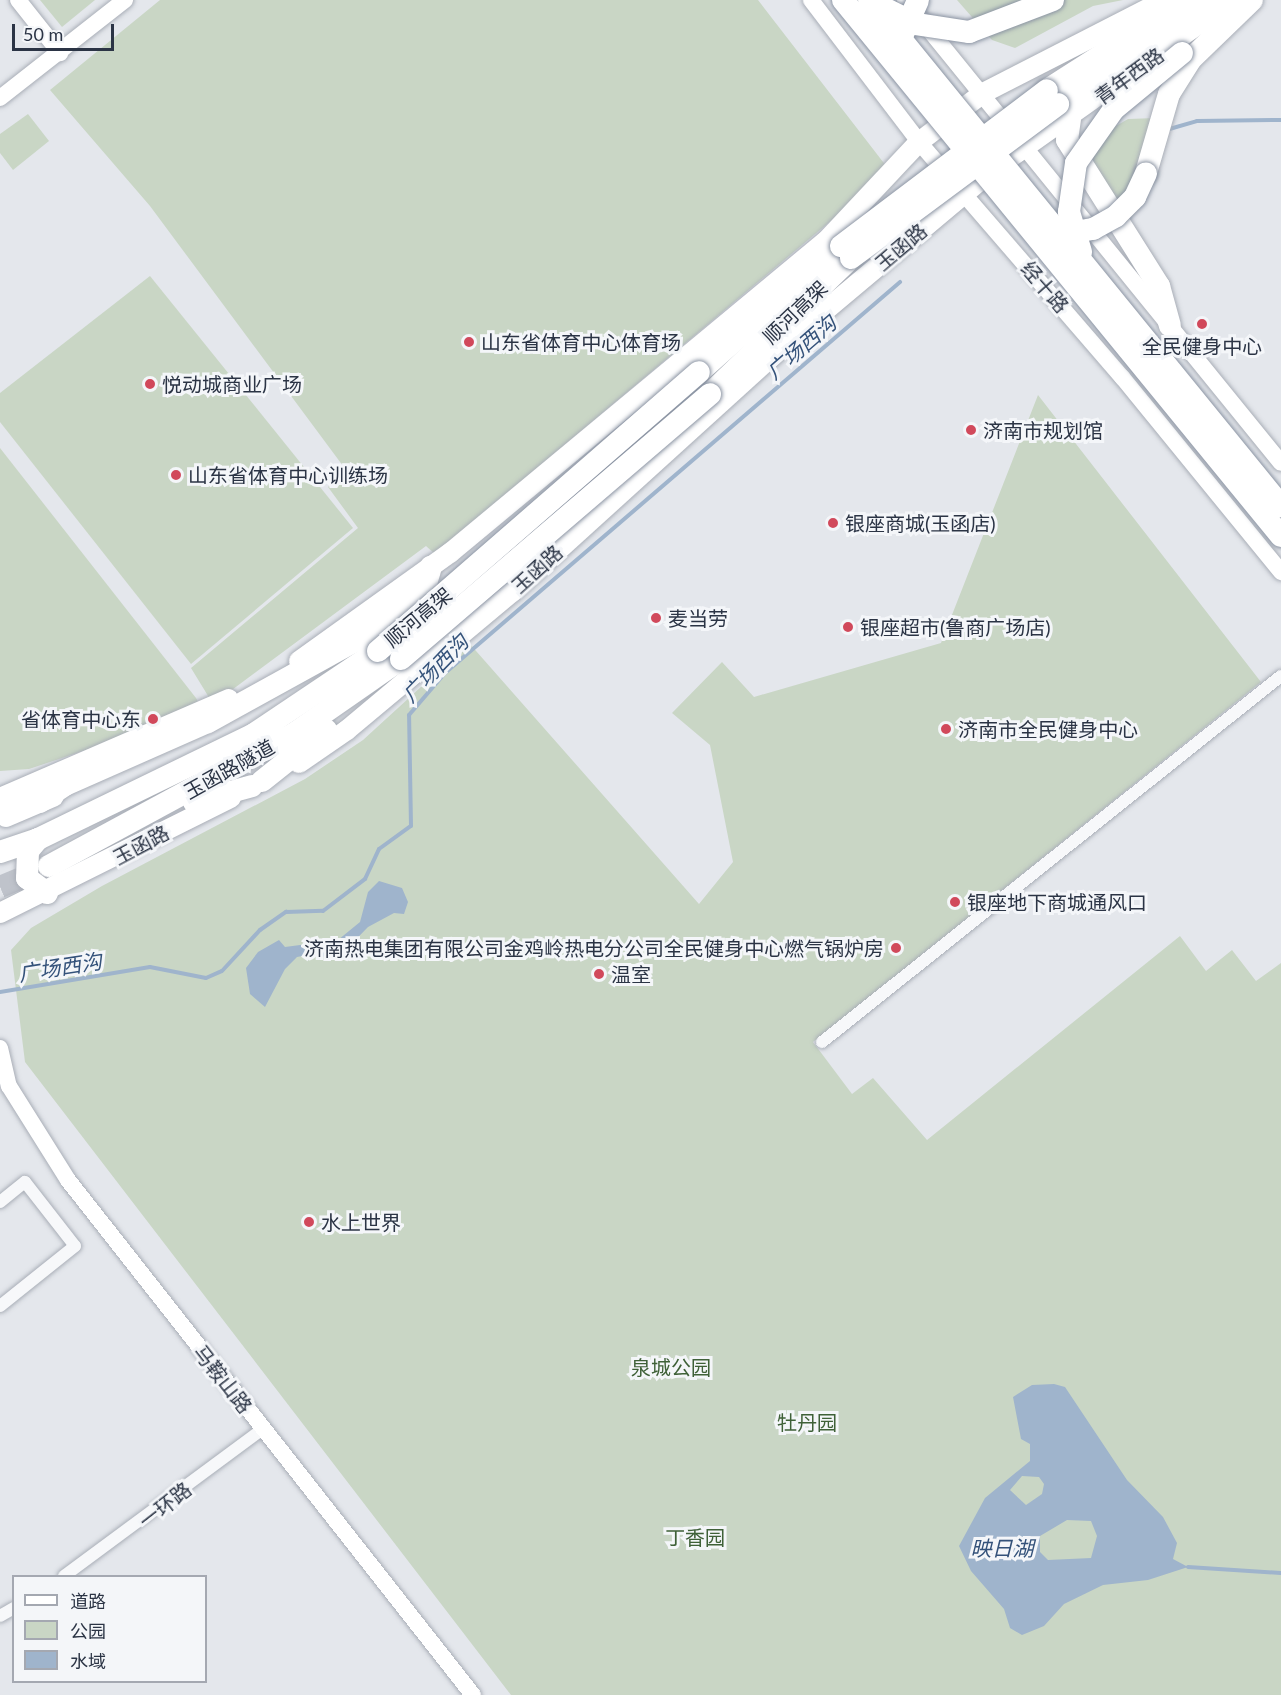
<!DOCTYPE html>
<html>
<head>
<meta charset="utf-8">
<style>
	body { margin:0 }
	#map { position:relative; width:1281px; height:1695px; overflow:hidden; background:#e4e7ec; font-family:Lato,"Noto Sans SC",sans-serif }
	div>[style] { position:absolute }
	.green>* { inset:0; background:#c9d6c5 }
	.water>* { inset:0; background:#9fb4cc }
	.stream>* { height:4px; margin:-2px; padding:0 2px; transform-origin:2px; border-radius:2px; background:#9fb4cc }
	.highway-tunnel>* { height:22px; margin-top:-11px; transform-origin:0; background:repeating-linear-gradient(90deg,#bfc3cb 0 22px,transparent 0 33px) }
	.roads { filter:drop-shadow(0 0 2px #a9aeb7) drop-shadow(0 0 2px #a9aeb7) }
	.street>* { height:12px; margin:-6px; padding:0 6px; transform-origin:6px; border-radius:6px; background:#f7f8fa }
	.secondary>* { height:16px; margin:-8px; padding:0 8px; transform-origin:8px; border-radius:8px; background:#fff }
	.primary>* { height:20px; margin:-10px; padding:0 10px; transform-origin:10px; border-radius:10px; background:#fff }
	.highway>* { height:22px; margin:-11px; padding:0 11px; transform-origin:11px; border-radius:11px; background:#fff }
	.bridges { filter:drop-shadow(0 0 2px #8b94a3) drop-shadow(0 0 2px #8b94a3) }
	.highway-bridge>* { height:22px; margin:-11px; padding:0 11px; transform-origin:11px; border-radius:11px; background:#fff }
	.dots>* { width:16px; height:16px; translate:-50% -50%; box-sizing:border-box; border:3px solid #f4f6f9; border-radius:50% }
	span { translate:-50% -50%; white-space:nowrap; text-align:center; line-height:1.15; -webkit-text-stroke:6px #f4f6f9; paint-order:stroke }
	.street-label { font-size:20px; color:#2b3445 }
	.poi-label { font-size:20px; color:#2b3445 }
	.left { translate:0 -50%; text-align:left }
	.right { translate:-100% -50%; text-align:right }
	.park-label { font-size:20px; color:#3f6138 }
	.water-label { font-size:21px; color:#34527a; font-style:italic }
	.legend { position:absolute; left:12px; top:1575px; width:195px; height:108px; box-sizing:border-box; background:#f4f6f9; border:2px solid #a4a8b1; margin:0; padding:8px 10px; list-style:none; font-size:18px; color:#2b3445 }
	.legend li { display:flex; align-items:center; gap:12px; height:30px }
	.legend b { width:30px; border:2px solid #a4a8b1 }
	.scale { position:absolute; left:12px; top:24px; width:102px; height:27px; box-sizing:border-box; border:3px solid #2b3445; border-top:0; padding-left:8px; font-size:18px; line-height:21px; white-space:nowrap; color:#2b3445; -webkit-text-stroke:4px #f4f6f9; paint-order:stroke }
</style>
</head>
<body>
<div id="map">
	<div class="green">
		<div style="clip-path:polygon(40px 0,95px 0,62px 27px)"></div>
		<div style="clip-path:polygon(160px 0,758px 0,890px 171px,435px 554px,426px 546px,213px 704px,191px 668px,358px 528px,328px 487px,346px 470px,150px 206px,50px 90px)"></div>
		<div style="clip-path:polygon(957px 0,1123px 0,1093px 6px,1015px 48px,992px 40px)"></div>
		<div style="clip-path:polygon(28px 114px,49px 141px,13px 170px,0 153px,0 134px)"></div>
		<div style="clip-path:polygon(1156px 118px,1124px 200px,1111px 206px,1086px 173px,1104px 133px,1128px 119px)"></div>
		<div style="clip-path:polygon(150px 276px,353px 528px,191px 664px,0 422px,0 393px)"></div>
		<div style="clip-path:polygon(1038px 395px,1261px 682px,813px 1042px,852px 1094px,873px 1078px,927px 1140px,1180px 936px,1206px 971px,1232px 950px,1256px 981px,1281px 963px,1281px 1695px,511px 1695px,25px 1062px,11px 950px,31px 928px,102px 886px,305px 779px,363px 740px,469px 643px,699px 904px,733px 862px,710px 745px,672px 713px,722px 662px,754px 697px,941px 643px)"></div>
		<div style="clip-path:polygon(0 448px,196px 698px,203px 711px,29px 769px,0 771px)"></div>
	</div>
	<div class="water">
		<div style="clip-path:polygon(379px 881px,402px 888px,408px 902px,404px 914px,394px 913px,368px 927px,336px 960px,313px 954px,297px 957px,285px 969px,265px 1007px,250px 994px,246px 968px,258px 952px,279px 940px,285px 947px,338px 940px,360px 922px,368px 892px)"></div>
		<div style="clip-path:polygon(evenodd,1054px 1384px,1065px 1387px,1127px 1480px,1163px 1517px,1177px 1543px,1173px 1559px,1188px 1567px,1148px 1580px,1103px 1585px,1064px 1604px,1044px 1626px,1022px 1635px,1010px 1628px,1004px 1609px,971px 1571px,959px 1546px,985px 1498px,1030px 1461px,1030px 1444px,1021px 1439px,1013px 1397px,1032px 1385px,1054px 1384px,1022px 1476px,1039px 1477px,1044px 1484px,1042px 1494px,1026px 1505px,1010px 1490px,1022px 1476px,1054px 1384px,1067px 1520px,1091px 1521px,1097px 1536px,1091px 1558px,1048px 1560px,1040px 1552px,1040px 1536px,1067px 1520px)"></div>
	</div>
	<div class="stream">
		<div style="left:1166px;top:130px;width:32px;rotate:-16deg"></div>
		<div style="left:1197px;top:121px;width:84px;rotate:-0.7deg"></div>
		<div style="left:0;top:992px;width:152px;rotate:-9.5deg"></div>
		<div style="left:150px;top:967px;width:57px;rotate:11.1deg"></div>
		<div style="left:206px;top:978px;width:17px;rotate:-24deg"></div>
		<div style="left:222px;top:971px;width:56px;rotate:-47.2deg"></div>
		<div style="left:260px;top:930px;width:32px;rotate:-35deg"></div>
		<div style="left:286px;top:912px;width:37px;rotate:-2deg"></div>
		<div style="left:323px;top:911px;width:53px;rotate:-37.3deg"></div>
		<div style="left:365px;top:879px;width:33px;rotate:-65deg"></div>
		<div style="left:379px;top:849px;width:39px;rotate:-36deg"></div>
		<div style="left:411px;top:826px;width:111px;rotate:-91deg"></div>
		<div style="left:409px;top:715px;width:55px;rotate:-49.4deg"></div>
		<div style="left:445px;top:673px;width:600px;rotate:-40.67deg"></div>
		<div style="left:1188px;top:1567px;width:93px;rotate:3.7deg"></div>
	</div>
	<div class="highway-tunnel">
		<div style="left:0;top:887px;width:47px;rotate:-22.7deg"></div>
	</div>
	<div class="roads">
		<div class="street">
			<div style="left:822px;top:1042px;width:587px;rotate:-38.57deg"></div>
			<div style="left:0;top:1202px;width:32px;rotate:-39deg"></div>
			<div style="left:25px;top:1182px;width:81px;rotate:52deg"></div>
			<div style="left:75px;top:1246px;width:96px;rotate:141.3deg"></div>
			<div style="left:64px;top:1576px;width:247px;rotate:-36.5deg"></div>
			<div style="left:0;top:1616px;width:16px;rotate:-30deg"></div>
		</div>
		<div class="secondary">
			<div style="left:18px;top:0;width:68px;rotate:51.6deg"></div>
			<div style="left:811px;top:0;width:178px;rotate:52.7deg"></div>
			<div style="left:919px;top:142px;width:311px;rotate:49.2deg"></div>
			<div style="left:1122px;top:377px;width:252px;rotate:50.8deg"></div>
			<div style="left:905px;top:0;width:596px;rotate:50.92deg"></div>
			<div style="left:0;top:98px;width:159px;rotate:-38.1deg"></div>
			<div style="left:0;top:1048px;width:39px;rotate:77deg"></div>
			<div style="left:9px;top:1086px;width:111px;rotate:57.9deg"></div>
			<div style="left:68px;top:1180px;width:655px;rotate:51.82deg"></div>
		</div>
		<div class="primary">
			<div style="left:299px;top:661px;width:186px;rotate:-35.6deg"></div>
			<div style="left:450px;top:553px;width:487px;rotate:-39.7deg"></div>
			<div style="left:825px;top:242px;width:137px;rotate:-46.8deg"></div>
			<div style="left:919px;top:142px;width:81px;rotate:-37.4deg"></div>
			<div style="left:983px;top:93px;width:204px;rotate:-27.1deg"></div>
			<div style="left:299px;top:763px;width:58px;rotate:-34.5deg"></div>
			<div style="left:347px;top:730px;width:215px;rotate:-39.9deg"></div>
			<div style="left:512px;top:592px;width:375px;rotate:-42.2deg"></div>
			<div style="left:790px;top:340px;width:266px;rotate:-40deg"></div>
			<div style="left:994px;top:169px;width:293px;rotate:-35.3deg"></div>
			<div style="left:0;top:798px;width:249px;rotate:-23.4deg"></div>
			<div style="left:0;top:913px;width:258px;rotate:-26.5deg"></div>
		</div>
		<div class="highway">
			<div style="left:1047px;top:90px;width:167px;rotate:-32.6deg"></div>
			<div style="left:1058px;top:104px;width:190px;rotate:-33.2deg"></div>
			<div style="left:1070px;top:119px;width:21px;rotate:98deg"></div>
			<div style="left:1067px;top:140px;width:173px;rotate:57.8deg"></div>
			<div style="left:1159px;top:286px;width:41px;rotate:74.6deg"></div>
			<div style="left:1146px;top:173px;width:82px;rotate:-73.8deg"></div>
			<div style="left:1169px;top:94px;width:40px;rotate:-58deg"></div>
			<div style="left:1190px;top:60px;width:86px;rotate:-44.1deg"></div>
			<div style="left:699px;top:372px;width:190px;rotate:-41.6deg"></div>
			<div style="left:710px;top:394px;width:196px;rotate:-44deg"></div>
			<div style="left:262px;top:781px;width:82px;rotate:-38.6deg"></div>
			<div style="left:40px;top:802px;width:30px;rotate:-34deg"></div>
			<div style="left:65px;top:785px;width:156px;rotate:-23.8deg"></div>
			<div style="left:208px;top:722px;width:188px;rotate:-28.9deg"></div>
			<div style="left:373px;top:631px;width:71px;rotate:-41.6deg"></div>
			<div style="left:426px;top:584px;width:18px;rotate:-74deg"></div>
			<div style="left:194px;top:802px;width:60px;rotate:-15.4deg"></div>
			<div style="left:6px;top:816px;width:51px;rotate:-23.1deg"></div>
			<div style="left:38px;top:839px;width:16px;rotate:130deg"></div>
			<div style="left:28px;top:851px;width:27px;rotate:92deg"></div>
			<div style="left:27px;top:878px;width:25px;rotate:37deg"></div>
			<div style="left:0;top:852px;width:40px;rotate:-18.9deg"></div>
			<div style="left:38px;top:839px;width:240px;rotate:-25.9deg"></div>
			<div style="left:254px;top:734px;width:149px;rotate:-33.8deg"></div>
			<div style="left:49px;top:866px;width:280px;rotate:-28.4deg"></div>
			<div style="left:295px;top:733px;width:129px;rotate:-34.9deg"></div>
		</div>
	</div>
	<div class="bridges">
		<div class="highway-bridge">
			<div style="left:843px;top:0;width:692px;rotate:50.75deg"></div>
			<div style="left:869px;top:0;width:653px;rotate:50.85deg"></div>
			<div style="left:880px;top:6px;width:40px;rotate:26.6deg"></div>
			<div style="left:916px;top:24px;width:54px;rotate:8.6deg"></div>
			<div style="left:969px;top:32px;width:90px;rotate:-20.9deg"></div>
			<div style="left:903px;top:34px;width:37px;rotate:-66deg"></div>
			<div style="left:1058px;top:235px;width:36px;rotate:-10deg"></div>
			<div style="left:1093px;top:229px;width:26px;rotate:-29deg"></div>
			<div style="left:1116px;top:216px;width:27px;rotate:-45deg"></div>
			<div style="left:1135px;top:197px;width:26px;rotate:-65deg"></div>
			<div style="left:841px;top:246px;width:258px;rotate:-37.1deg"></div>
			<div style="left:1081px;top:252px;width:42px;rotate:-106.7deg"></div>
			<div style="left:1069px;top:212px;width:49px;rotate:-81.9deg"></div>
			<div style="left:1076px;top:163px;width:66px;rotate:-54.9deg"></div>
			<div style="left:1114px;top:109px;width:88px;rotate:-39.5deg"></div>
			<div style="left:851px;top:258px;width:258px;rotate:-36.6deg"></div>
			<div style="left:378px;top:651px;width:425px;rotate:-41deg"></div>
			<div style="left:401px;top:659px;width:407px;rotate:-40.6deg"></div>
		</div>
	</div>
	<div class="dots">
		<div style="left:1202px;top:324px;background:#d1495b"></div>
		<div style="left:469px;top:342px;background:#d1495b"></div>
		<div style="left:150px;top:384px;background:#d1495b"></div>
		<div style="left:971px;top:430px;background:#d1495b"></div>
		<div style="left:176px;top:475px;background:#d1495b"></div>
		<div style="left:833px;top:523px;background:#d1495b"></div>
		<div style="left:656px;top:618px;background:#d1495b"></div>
		<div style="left:848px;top:627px;background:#d1495b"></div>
		<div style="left:153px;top:719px;background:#d1495b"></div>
		<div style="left:946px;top:729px;background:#d1495b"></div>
		<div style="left:955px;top:902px;background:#d1495b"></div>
		<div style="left:896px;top:948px;background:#d1495b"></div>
		<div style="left:599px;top:974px;background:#d1495b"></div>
		<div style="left:309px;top:1222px;background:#d1495b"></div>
	</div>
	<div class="street-label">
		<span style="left:1129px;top:76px;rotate:-36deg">青年西路</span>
		<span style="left:901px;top:247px;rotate:-40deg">玉函路</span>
		<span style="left:1045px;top:287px;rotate:49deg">经十路</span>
		<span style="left:795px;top:312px;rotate:-44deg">顺河高架</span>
		<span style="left:537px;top:569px;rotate:-42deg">玉函路</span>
		<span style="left:418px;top:617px;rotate:-40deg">顺河高架</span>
		<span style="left:229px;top:769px;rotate:-29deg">玉函路隧道</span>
		<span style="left:141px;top:845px;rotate:-28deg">玉函路</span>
		<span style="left:223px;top:1379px;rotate:52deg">马鞍山路</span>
		<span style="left:165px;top:1505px;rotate:-38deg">一环路</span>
	</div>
	<div class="poi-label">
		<span class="left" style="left:481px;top:342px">山东省体育中心体育场</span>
		<span style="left:1202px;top:346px">全民健身中心</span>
		<span class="left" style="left:162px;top:384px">悦动城商业广场</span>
		<span class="left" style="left:983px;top:430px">济南市规划馆</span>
		<span class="left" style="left:188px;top:475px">山东省体育中心训练场</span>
		<span class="left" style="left:845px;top:523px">银座商城(玉函店)</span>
		<span class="left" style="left:668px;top:618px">麦当劳</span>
		<span class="left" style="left:860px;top:627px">银座超市(鲁商广场店)</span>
		<span class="right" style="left:141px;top:719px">省体育中心东</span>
		<span class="left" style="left:958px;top:729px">济南市全民健身中心</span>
		<span class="left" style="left:967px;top:902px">银座地下商城通风口</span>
		<span class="right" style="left:884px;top:948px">济南热电集团有限公司金鸡岭热电分公司全民健身中心燃气锅炉房</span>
		<span class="left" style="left:611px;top:974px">温室</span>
		<span class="left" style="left:321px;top:1222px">水上世界</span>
	</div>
	<div class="park-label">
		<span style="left:671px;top:1367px">泉城公园</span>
		<span style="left:807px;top:1422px">牡丹园</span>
		<span style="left:695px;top:1537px">丁香园</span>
	</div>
	<div class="water-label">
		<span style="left:801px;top:347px;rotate:-41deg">广场西沟</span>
		<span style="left:435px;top:668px;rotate:-46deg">广场西沟</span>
		<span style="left:60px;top:967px;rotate:-9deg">广场西沟</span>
		<span style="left:1002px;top:1548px">映日湖</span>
	</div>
	<ul class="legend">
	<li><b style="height:8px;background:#fff"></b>道路</li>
	<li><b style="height:16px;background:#c9d6c5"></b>公园</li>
	<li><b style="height:16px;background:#9fb4cc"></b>水域</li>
	</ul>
	<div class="scale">50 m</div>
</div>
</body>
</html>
